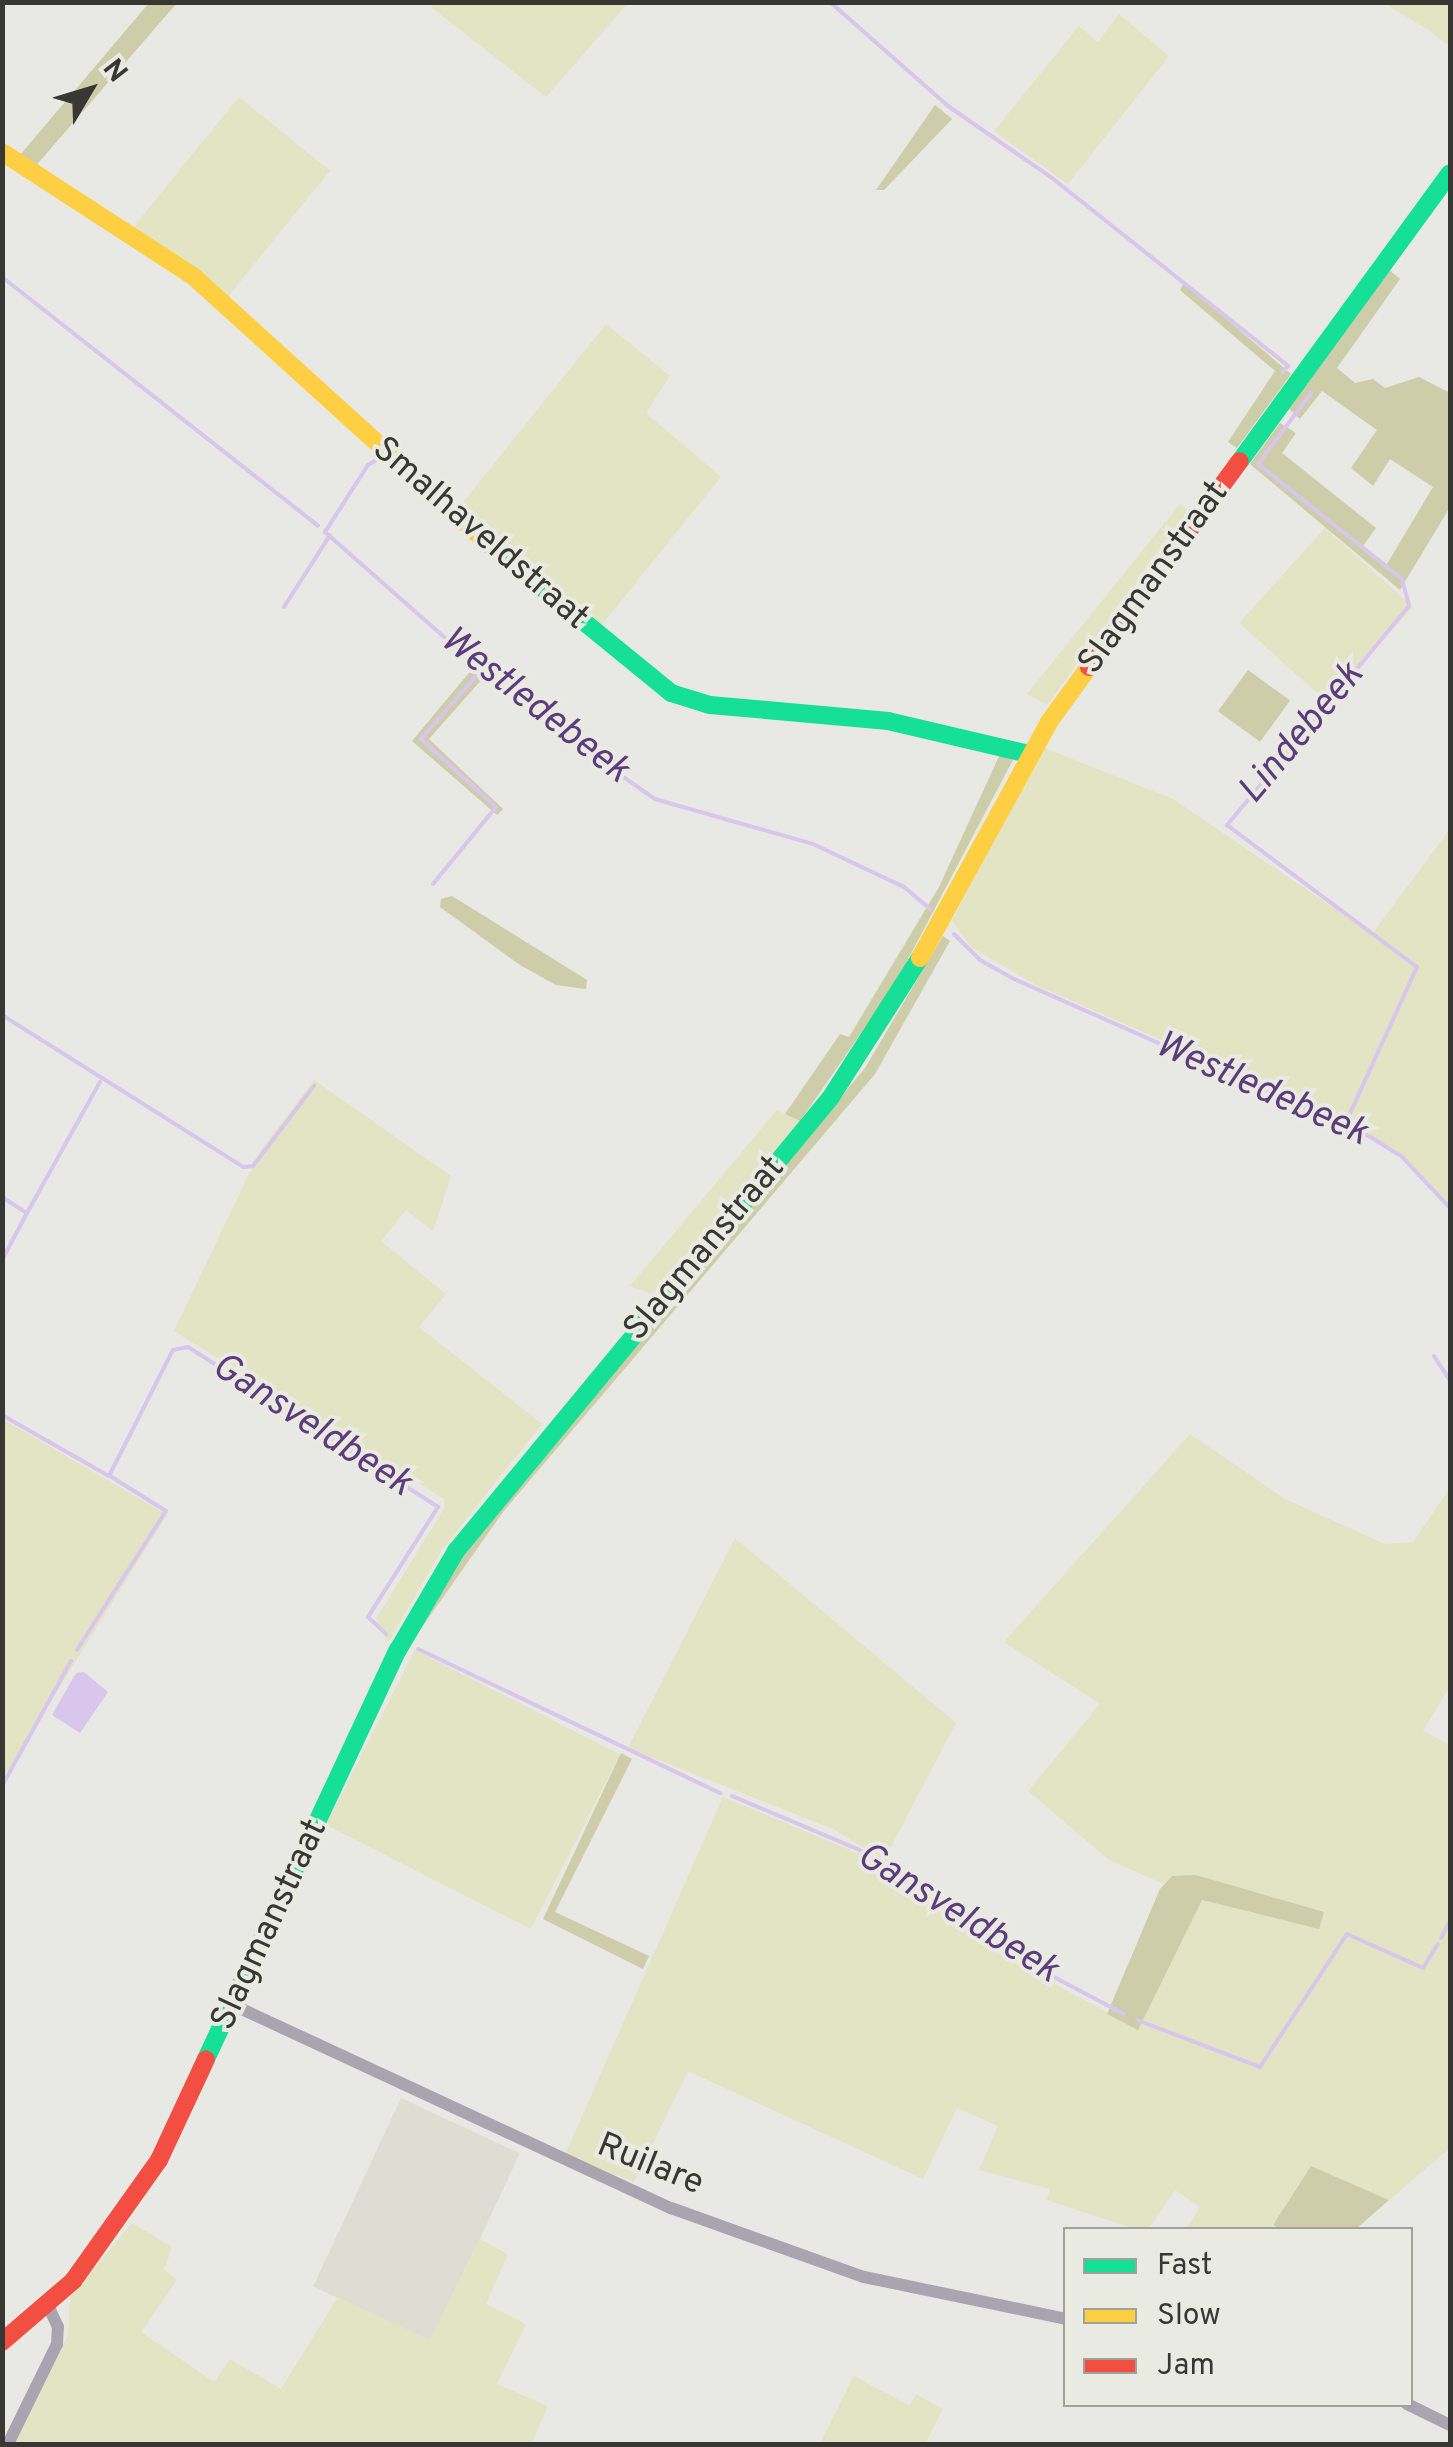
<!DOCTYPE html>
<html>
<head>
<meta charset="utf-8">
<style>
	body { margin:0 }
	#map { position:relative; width:1453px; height:2447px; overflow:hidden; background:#e8e8e4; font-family:Overpass,sans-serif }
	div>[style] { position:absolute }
	.built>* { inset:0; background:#ddddd3; transform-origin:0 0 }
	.green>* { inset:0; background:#e3e4c4; transform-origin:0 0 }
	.forest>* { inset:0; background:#cdcdaa; transform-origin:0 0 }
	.water>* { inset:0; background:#d9c6ec }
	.stream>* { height:4px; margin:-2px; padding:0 2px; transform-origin:2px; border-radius:2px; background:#d9c6ec }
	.street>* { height:12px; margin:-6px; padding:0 6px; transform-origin:6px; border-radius:6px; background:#aaa4b0 }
	.fast>* { height:18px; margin:-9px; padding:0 9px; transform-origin:9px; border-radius:9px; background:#16e098 }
	.slow>* { height:18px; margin:-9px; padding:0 9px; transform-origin:9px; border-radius:9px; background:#ffcf43 }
	.jam>* { height:18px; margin:-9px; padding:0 9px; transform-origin:9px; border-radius:9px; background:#f24e42 }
	span { translate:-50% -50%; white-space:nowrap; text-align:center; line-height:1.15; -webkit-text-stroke:8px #e9eae2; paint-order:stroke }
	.street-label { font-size:35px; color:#373734 }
	.water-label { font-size:38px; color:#5d3b7d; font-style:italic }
	.frame { position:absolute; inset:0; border:5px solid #373734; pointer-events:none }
	.legend { position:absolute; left:1063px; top:2227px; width:350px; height:180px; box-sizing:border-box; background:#e9eae2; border:2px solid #a2a29c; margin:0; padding:12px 18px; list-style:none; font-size:30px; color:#373734 }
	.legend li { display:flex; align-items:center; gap:20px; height:50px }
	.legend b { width:50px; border:2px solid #a2a29c }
	.north { position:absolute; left:40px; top:40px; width:100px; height:100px; -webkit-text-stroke:8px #e9eae2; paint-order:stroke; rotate:52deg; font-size:28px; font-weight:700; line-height:40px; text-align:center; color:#373734 }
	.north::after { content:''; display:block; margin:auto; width:35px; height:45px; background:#373734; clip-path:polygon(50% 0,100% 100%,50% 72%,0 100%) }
</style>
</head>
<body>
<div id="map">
	<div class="built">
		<div style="left:401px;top:2098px;width:131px;height:208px;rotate:25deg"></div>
	</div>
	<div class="green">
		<div style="clip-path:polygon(436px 2px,628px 2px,628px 3px,546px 97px,431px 7px)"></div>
		<div style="clip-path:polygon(1384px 3px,1450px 3px,1450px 47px,1430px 31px)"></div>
		<div style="clip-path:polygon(1119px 14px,1169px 56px,1068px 184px,994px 131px,1079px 26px,1098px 42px)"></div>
		<div style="left:239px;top:97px;width:117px;height:170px;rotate:39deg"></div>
		<div style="clip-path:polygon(606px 324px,670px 376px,646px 413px,721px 477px,599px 628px,457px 510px)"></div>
		<div style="clip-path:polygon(1180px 504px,1189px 511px,1047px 705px,1027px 694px)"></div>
		<div style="left:1325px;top:528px;width:118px;height:128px;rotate:42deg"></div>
		<div style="clip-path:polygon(1042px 747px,1173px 799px,1372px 934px,1450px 829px,1450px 1206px,1404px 1157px,1351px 1123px,1038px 986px,972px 948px,952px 921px)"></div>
		<div style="clip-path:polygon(314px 1080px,451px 1176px,433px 1231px,406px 1210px,381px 1241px,446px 1294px,419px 1327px,542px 1424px,442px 1550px,388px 1643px,376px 1619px,445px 1507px,444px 1499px,174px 1331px,259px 1153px)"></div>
		<div style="clip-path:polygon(777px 1110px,800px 1121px,652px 1294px,630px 1286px)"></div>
		<div style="clip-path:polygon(3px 1419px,167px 1515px,3px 1778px)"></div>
		<div style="clip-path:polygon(1190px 1434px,1285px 1499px,1385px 1544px,1413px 1542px,1450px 1488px,1450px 1686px,1423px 1731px,1450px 1745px,1450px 2148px,1389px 2200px,1311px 2166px,1270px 2229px,1186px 2229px,1200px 2207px,1175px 2190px,1148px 2229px,1135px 2229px,1047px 2200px,1050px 2189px,979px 2170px,998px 2126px,957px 2108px,923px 2179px,688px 2071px,634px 2182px,565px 2155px,723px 1797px,860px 1854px,1005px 1957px,1138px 2029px,1202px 1900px,1319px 1929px,1323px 1911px,1172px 1876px,1164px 1884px,1109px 1860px,1028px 1791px,1100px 1704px,1004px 1642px)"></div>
		<div style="clip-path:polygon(735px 1538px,956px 1723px,884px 1860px,833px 1829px,628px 1748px)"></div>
		<div style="left:415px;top:1650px;width:230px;height:196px;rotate:27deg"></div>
		<div style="clip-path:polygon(132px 2223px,172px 2247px,164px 2270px,177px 2280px,141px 2332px,214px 2382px,230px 2359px,281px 2389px,338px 2297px,430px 2340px,479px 2239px,508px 2254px,486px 2304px,526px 2324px,497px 2384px,548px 2406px,531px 2444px,15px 2444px,68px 2335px,70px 2297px)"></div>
		<div style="clip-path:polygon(854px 2376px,910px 2406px,916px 2394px,943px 2409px,925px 2444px,820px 2444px)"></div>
	</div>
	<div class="forest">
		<div style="clip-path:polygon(149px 3px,177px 3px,33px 169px,13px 156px,3px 165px,2px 144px,20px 155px)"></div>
		<div style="clip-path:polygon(935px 105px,952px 119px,884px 190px,876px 190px)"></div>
		<div style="clip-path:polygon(1389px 270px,1400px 279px,1337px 368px,1355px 383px,1373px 379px,1385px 388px,1419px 377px,1450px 393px,1450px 507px,1400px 590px,1250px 464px,1280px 423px,1296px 433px,1282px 453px,1376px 528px,1363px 546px,1387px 564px,1433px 487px,1390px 459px,1373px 486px,1351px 468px,1377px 430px,1322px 391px,1300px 419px,1289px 409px)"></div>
		<div style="clip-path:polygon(1184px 283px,1291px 374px,1237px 448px,1228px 442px,1275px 371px,1180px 290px)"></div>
		<div style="clip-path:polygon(473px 668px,483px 678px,429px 739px,503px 809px,497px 815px,412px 741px)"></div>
		<div style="left:1248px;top:670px;width:52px;height:51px;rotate:36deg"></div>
		<div style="clip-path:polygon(1001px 752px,1014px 758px,895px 984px,800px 1121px,785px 1114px,840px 1034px,849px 1037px,939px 887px)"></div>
		<div style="clip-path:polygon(452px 896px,587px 980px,586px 989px,556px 985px,520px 965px,440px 907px,441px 899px)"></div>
		<div style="clip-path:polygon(943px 936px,950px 941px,875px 1074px,503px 1512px,413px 1640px,463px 1553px,865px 1068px)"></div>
		<div style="clip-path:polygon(621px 1753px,632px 1759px,555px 1912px,649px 1956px,643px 1969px,543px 1919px)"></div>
		<div style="clip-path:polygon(1196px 1875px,1324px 1912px,1319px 1929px,1202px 1900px,1138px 2030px,1107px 2014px,1160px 1889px,1172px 1876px)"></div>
		<div style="clip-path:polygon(1311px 2166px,1389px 2200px,1356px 2229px,1280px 2229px,1273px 2225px)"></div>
	</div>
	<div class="water">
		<div style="clip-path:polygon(84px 1672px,108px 1692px,80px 1733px,52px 1715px,76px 1673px)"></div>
	</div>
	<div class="stream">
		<div style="left:830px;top:2px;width:157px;rotate:41.4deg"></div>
		<div style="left:948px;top:106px;width:126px;rotate:34.7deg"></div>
		<div style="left:1052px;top:178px;width:302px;rotate:38.5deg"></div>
		<div style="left:1288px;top:366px;width:8px;rotate:130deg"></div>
		<div style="left:2px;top:277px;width:402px;rotate:38.2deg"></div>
		<div style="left:1311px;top:393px;width:89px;rotate:126.7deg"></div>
		<div style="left:1258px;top:464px;width:184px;rotate:38.6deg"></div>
		<div style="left:1402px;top:579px;width:28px;rotate:75deg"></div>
		<div style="left:1409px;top:606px;width:285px;rotate:129.7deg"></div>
		<div style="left:1227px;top:825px;width:237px;rotate:36.8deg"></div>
		<div style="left:1417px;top:967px;width:173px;rotate:114.6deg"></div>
		<div style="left:380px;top:458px;width:14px;rotate:150deg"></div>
		<div style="left:368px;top:465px;width:80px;rotate:122.7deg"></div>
		<div style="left:325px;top:532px;width:268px;rotate:41.4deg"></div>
		<div style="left:526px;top:709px;width:157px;rotate:34.9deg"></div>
		<div style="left:655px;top:799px;width:164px;rotate:15.9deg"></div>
		<div style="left:813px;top:844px;width:101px;rotate:25.3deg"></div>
		<div style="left:904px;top:887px;width:34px;rotate:40deg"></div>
		<div style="left:284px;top:607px;width:85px;rotate:-57.4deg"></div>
		<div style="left:433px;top:884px;width:99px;rotate:-50.7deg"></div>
		<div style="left:496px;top:807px;width:101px;rotate:-137.8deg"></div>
		<div style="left:421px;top:739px;width:93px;rotate:-48.9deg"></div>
		<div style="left:954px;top:934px;width:37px;rotate:45deg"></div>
		<div style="left:980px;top:960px;width:39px;rotate:29deg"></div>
		<div style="left:1014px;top:979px;width:392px;rotate:23.9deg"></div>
		<div style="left:1372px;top:1138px;width:36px;rotate:32deg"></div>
		<div style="left:1402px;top:1157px;width:70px;rotate:46.7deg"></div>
		<div style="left:2px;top:1015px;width:285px;rotate:32.2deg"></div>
		<div style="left:243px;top:1167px;width:10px;rotate:-6deg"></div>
		<div style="left:253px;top:1166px;width:101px;rotate:-52.7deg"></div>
		<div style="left:2px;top:1197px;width:30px;rotate:33deg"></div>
		<div style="left:27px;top:1213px;width:53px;rotate:118deg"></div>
		<div style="left:27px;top:1213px;width:150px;rotate:-60.9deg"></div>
		<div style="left:1434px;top:1356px;width:30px;rotate:57deg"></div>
		<div style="left:2px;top:1415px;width:123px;rotate:29.7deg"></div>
		<div style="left:109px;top:1476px;width:141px;rotate:-63.1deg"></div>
		<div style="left:173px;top:1350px;width:15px;rotate:-11deg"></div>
		<div style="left:188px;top:1347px;width:297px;rotate:32.6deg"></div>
		<div style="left:438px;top:1507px;width:130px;rotate:122.5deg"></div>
		<div style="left:368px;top:1617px;width:25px;rotate:43deg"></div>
		<div style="left:418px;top:1649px;width:335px;rotate:25.5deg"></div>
		<div style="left:77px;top:1650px;width:165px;rotate:-57.4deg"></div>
		<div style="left:166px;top:1511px;width:66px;rotate:-148deg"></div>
		<div style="left:2px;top:1786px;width:143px;rotate:-61.1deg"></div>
		<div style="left:732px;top:1796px;width:162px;rotate:22.9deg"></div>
		<div style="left:881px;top:1859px;width:16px;rotate:52deg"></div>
		<div style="left:891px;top:1872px;width:151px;rotate:34.2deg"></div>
		<div style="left:1016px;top:1957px;width:122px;rotate:27.8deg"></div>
		<div style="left:1441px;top:1938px;width:19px;rotate:-62deg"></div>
		<div style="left:1137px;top:2020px;width:132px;rotate:20.9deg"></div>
		<div style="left:1260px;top:2067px;width:159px;rotate:-56.8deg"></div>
		<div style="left:1347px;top:1934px;width:83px;rotate:24.1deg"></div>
		<div style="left:1423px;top:1968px;width:28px;rotate:-58deg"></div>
	</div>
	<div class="street">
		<div style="left:233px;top:2005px;width:483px;rotate:24.9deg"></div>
		<div style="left:671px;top:2208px;width:205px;rotate:19.7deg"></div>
		<div style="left:864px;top:2277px;width:206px;rotate:11.7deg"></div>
		<div style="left:1407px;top:2404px;width:48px;rotate:26deg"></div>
		<div style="left:8px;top:2444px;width:111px;rotate:-63.9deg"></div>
		<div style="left:57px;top:2344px;width:17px;rotate:-87deg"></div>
		<div style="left:58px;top:2327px;width:23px;rotate:-115deg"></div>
	</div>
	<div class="fast">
		<div style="left:1240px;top:461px;width:356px;rotate:-53.9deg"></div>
		<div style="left:486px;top:542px;width:239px;rotate:39.2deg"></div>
		<div style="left:671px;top:693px;width:41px;rotate:17.1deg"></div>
		<div style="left:710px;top:705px;width:179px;rotate:5.1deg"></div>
		<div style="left:888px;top:721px;width:145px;rotate:13.2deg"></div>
		<div style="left:206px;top:2059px;width:452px;rotate:-64.9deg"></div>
		<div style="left:398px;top:1650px;width:115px;rotate:-59.6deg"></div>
		<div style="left:456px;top:1551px;width:589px;rotate:-50.44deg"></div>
		<div style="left:831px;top:1097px;width:165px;rotate:-57.4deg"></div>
	</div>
	<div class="slow">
		<div style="left:2px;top:152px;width:228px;rotate:33deg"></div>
		<div style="left:193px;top:276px;width:396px;rotate:42.2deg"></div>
		<div style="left:920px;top:958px;width:269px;rotate:-61.3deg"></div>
		<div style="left:1049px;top:722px;width:68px;rotate:-54deg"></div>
	</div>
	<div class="jam">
		<div style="left:1089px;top:667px;width:255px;rotate:-53.8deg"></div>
		<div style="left:2px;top:2342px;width:94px;rotate:-40.7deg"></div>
		<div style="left:73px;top:2281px;width:148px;rotate:-54.6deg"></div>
		<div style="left:159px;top:2160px;width:111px;rotate:-65deg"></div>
	</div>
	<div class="street-label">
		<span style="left:480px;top:534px;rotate:41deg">Smalhaveldstraat</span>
		<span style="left:1154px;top:578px;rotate:-54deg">Slagmanstraat</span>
		<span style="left:705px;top:1249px;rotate:-50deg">Slagmanstraat</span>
		<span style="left:270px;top:1925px;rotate:-65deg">Slagmanstraat</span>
		<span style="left:650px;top:2165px;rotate:22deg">Ruilare</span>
	</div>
	<div class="water-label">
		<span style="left:534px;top:706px;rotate:38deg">Westledebeek</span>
		<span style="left:1302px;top:734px;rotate:-50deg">Lindebeek</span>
		<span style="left:1261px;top:1090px;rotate:24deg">Westledebeek</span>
		<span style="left:311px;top:1426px;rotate:33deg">Gansveldbeek</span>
		<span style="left:957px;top:1914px;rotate:32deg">Gansveldbeek</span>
	</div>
	<div class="frame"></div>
	<ul class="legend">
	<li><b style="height:12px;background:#16e098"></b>Fast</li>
	<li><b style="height:12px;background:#ffcf43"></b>Slow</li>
	<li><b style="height:12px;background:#f24e42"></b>Jam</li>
	</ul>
	<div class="north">N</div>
</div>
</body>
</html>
